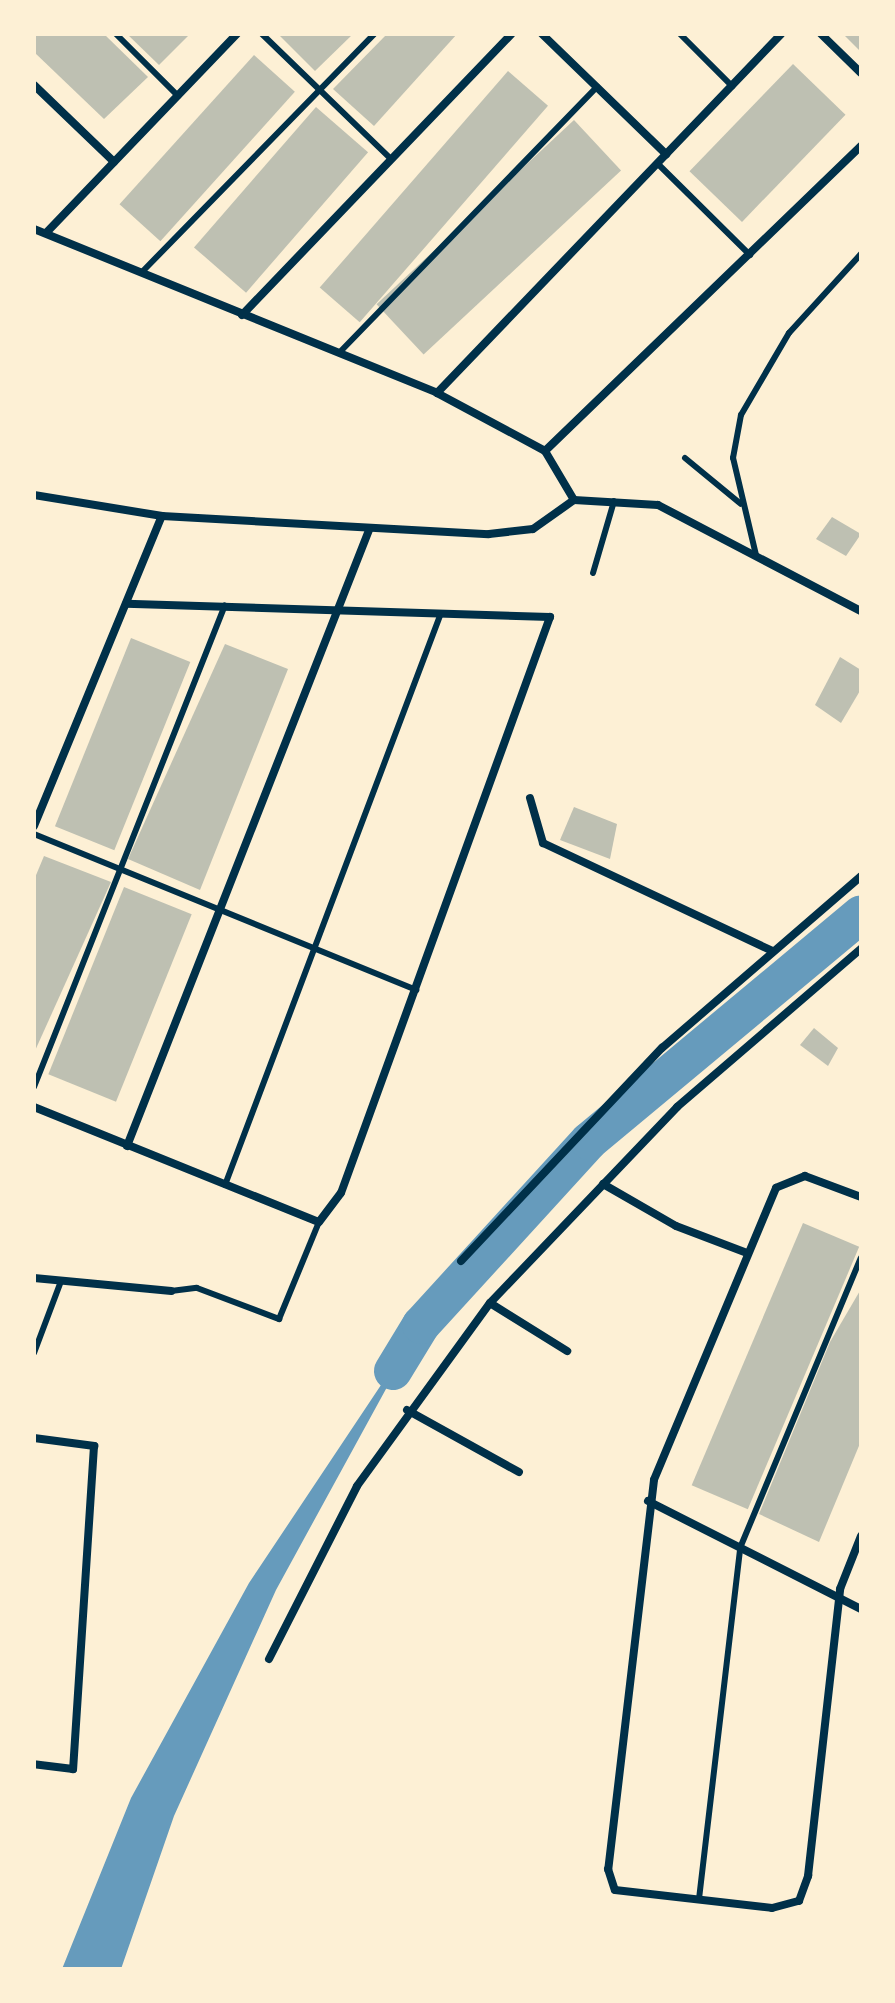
<!DOCTYPE html>
<html>
<head>
<meta charset="utf-8">
<style>
	body { margin:0 }
	#map { position:relative; width:895px; height:2003px; overflow:hidden; background:#fdf0d5; font-family:"DM Sans",sans-serif }
	div>[style] { position:absolute }
	.water>* { inset:0; background:#669bbc }
	.river>* { height:38px; margin:-19px; padding:0 19px; transform-origin:19px; border-radius:19px; background:#669bbc }
	.building>* { inset:0; background:#bec0b2; transform-origin:0 0 }
	.service>* { height:6px; margin:-3px; padding:0 3px; transform-origin:3px; border-radius:3px; background:#003049 }
	.minor>* { height:8px; margin:-4px; padding:0 4px; transform-origin:4px; border-radius:4px; background:#003049 }
	span { translate:-50% -50%; white-space:nowrap; text-align:center; line-height:1.15; -webkit-text-stroke:8px #fdf0d5; paint-order:stroke }
	.frame { position:absolute; inset:0; border:36px solid #fdf0d5; pointer-events:none }
</style>
</head>
<body>
<div id="map">
	<div class="water">
		<div style="clip-path:polygon(421px 1325px,276px 1590px,174px 1816px,121px 1969px,62px 1969px,131px 1798px,249px 1583px)"></div>
	</div>
	<div class="river">
		<div style="left:393px;top:1371px;width:54px;rotate:-58.7deg"></div>
		<div style="left:421px;top:1325px;width:249px;rotate:-47.6deg"></div>
		<div style="left:589px;top:1141px;width:354px;rotate:-39.8deg"></div>
	</div>
	<div class="building">
		<div style="clip-path:polygon(34px 34px,104px 34px,148px 77px,104px 119px,34px 52px)"></div>
		<div style="clip-path:polygon(127px 34px,190px 34px,159px 65px)"></div>
		<div style="clip-path:polygon(278px 34px,353px 34px,315px 71px)"></div>
		<div style="clip-path:polygon(387px 34px,457px 34px,374px 126px,333px 89px)"></div>
		<div style="clip-path:polygon(843px 34px,861px 34px,861px 52px)"></div>
		<div style="left:254px;top:55px;width:55px;height:201px;rotate:42deg"></div>
		<div style="left:793px;top:64px;width:73px;height:149px;rotate:44deg"></div>
		<div style="left:508px;top:71px;width:53px;height:287px;rotate:41deg"></div>
		<div style="left:316px;top:107px;width:69px;height:186px;rotate:41deg"></div>
		<div style="left:574px;top:120px;width:69px;height:270px;rotate:47deg"></div>
		<div style="clip-path:polygon(832px 517px,861px 534px,846px 556px,816px 539px)"></div>
		<div style="left:131px;top:638px;width:64px;height:203px;rotate:22deg"></div>
		<div style="clip-path:polygon(225px 644px,288px 669px,200px 890px,128px 859px)"></div>
		<div style="clip-path:polygon(840px 657px,861px 670px,861px 689px,841px 723px,815px 705px)"></div>
		<div style="clip-path:polygon(574px 807px,617px 824px,610px 859px,560px 840px)"></div>
		<div style="clip-path:polygon(44px 856px,111px 882px,34px 1053px,34px 880px)"></div>
		<div style="left:124px;top:887px;width:73px;height:202px;rotate:22deg"></div>
		<div style="clip-path:polygon(814px 1028px,838px 1048px,828px 1066px,800px 1045px)"></div>
		<div style="left:803px;top:1223px;width:61px;height:285px;rotate:23deg"></div>
		<div style="clip-path:polygon(861px 1289px,861px 1441px,819px 1542px,759px 1514px,830px 1342px)"></div>
	</div>
	<div class="service">
		<div style="left:116px;top:34px;width:88px;rotate:45deg"></div>
		<div style="left:262px;top:34px;width:178px;rotate:44.1deg"></div>
		<div style="left:680px;top:34px;width:74px;rotate:45deg"></div>
		<div style="left:657px;top:163px;width:131px;rotate:44.7deg"></div>
		<div style="left:142px;top:272px;width:332px;rotate:-45.7deg"></div>
		<div style="left:339px;top:353px;width:371px;rotate:-45.9deg"></div>
		<div style="left:685px;top:458px;width:72px;rotate:39.4deg"></div>
		<div style="left:756px;top:555px;width:100px;rotate:-103.3deg"></div>
		<div style="left:733px;top:458px;width:44px;rotate:-79.5deg"></div>
		<div style="left:741px;top:415px;width:95px;rotate:-59.7deg"></div>
		<div style="left:789px;top:333px;width:107px;rotate:-47.7deg"></div>
		<div style="left:593px;top:573px;width:75px;rotate:-73.7deg"></div>
		<div style="left:34px;top:834px;width:413px;rotate:22.2deg"></div>
		<div style="left:34px;top:1087px;width:518px;rotate:-68.38deg"></div>
		<div style="left:225px;top:1185px;width:611px;rotate:-69.31deg"></div>
		<div style="left:171px;top:1291px;width:26px;rotate:-7deg"></div>
		<div style="left:197px;top:1288px;width:88px;rotate:20.7deg"></div>
		<div style="left:279px;top:1319px;width:105px;rotate:-67.6deg"></div>
		<div style="left:34px;top:1353px;width:77px;rotate:-69.4deg"></div>
		<div style="left:699px;top:1899px;width:353px;rotate:-83.3deg"></div>
		<div style="left:740px;top:1548px;width:314px;rotate:-67.4deg"></div>
	</div>
	<div class="minor">
		<div style="left:542px;top:34px;width:173px;rotate:44.1deg"></div>
		<div style="left:821px;top:34px;width:56px;rotate:44.3deg"></div>
		<div style="left:34px;top:85px;width:111px;rotate:43.9deg"></div>
		<div style="left:34px;top:229px;width:435px;rotate:22.1deg"></div>
		<div style="left:437px;top:393px;width:123px;rotate:28.2deg"></div>
		<div style="left:545px;top:451px;width:57px;rotate:59.4deg"></div>
		<div style="left:46px;top:233px;width:276px;rotate:-46.2deg"></div>
		<div style="left:242px;top:315px;width:389px;rotate:-46.2deg"></div>
		<div style="left:437px;top:393px;width:497px;rotate:-46.2deg"></div>
		<div style="left:545px;top:451px;width:439px;rotate:-44deg"></div>
		<div style="left:34px;top:495px;width:130px;rotate:9.3deg"></div>
		<div style="left:162px;top:516px;width:327px;rotate:3.2deg"></div>
		<div style="left:489px;top:534px;width:44px;rotate:-6.5deg"></div>
		<div style="left:533px;top:529px;width:50px;rotate:-35.3deg"></div>
		<div style="left:574px;top:500px;width:84px;rotate:3.4deg"></div>
		<div style="left:658px;top:505px;width:229px;rotate:27.6deg"></div>
		<div style="left:530px;top:798px;width:47px;rotate:73.9deg"></div>
		<div style="left:543px;top:843px;width:254px;rotate:25.2deg"></div>
		<div style="left:34px;top:826px;width:335px;rotate:-67.6deg"></div>
		<div style="left:34px;top:1107px;width:307px;rotate:22deg"></div>
		<div style="left:319px;top:1222px;width:36px;rotate:-53deg"></div>
		<div style="left:341px;top:1193px;width:613px;rotate:-70.06deg"></div>
		<div style="left:550px;top:617px;width:424px;rotate:-178.2deg"></div>
		<div style="left:127px;top:1146px;width:662px;rotate:-68.55deg"></div>
		<div style="left:603px;top:1184px;width:84px;rotate:29.9deg"></div>
		<div style="left:676px;top:1226px;width:76px;rotate:20.8deg"></div>
		<div style="left:861px;top:1197px;width:60px;rotate:-159.4deg"></div>
		<div style="left:805px;top:1176px;width:31px;rotate:158deg"></div>
		<div style="left:776px;top:1188px;width:316px;rotate:112.7deg"></div>
		<div style="left:654px;top:1480px;width:392px;rotate:96.7deg"></div>
		<div style="left:608px;top:1869px;width:22px;rotate:72deg"></div>
		<div style="left:615px;top:1890px;width:158px;rotate:6.5deg"></div>
		<div style="left:772px;top:1908px;width:28px;rotate:-15deg"></div>
		<div style="left:799px;top:1901px;width:27px;rotate:-70deg"></div>
		<div style="left:808px;top:1876px;width:289px;rotate:-83.6deg"></div>
		<div style="left:840px;top:1589px;width:57px;rotate:-68.4deg"></div>
		<div style="left:461px;top:1261px;width:293px;rotate:-46.7deg"></div>
		<div style="left:662px;top:1048px;width:263px;rotate:-40.8deg"></div>
		<div style="left:34px;top:1278px;width:138px;rotate:5.4deg"></div>
		<div style="left:490px;top:1303px;width:91px;rotate:31.9deg"></div>
		<div style="left:407px;top:1410px;width:128px;rotate:29deg"></div>
		<div style="left:34px;top:1438px;width:61px;rotate:7.6deg"></div>
		<div style="left:94px;top:1446px;width:324px;rotate:93.7deg"></div>
		<div style="left:73px;top:1769px;width:39px;rotate:-173deg"></div>
		<div style="left:648px;top:1501px;width:239px;rotate:26.9deg"></div>
		<div style="left:269px;top:1659px;width:194px;rotate:-63deg"></div>
		<div style="left:357px;top:1486px;width:226px;rotate:-54deg"></div>
		<div style="left:490px;top:1303px;width:271px;rotate:-46.3deg"></div>
		<div style="left:677px;top:1107px;width:243px;rotate:-40.7deg"></div>
	</div>
	<div class="frame"></div>
</div>
</body>
</html>
